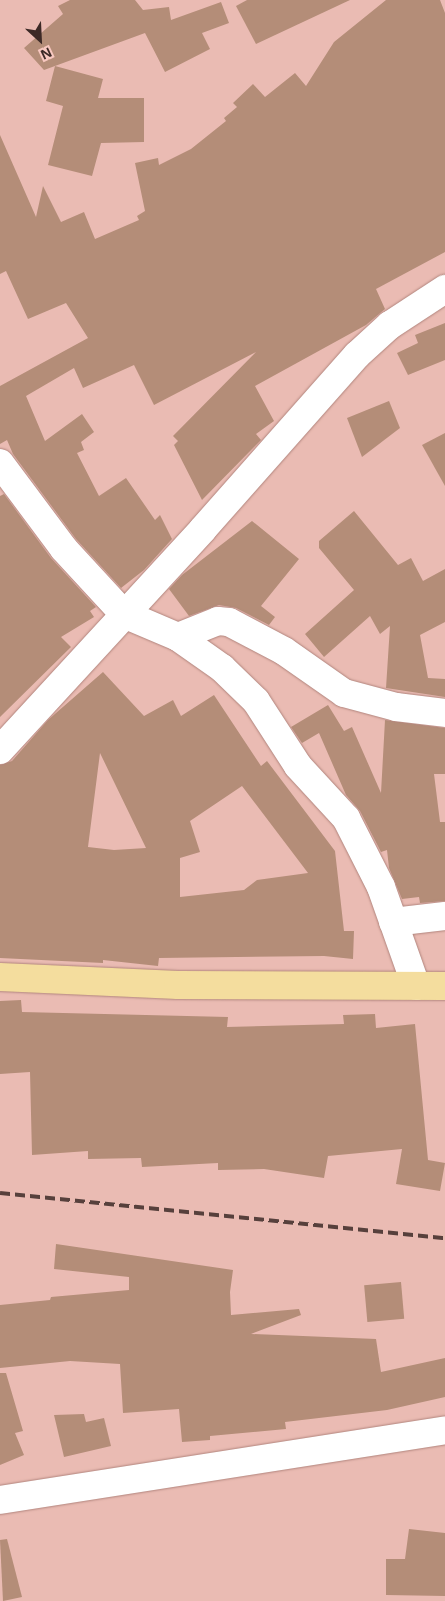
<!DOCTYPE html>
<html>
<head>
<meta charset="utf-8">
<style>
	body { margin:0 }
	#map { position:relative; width:445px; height:1601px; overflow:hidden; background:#eabbb3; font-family:Arial,sans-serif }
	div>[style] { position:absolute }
	.building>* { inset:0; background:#b48d78; transform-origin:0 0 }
	.roads { filter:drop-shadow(0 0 1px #b1857d) drop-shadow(0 0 1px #b1857d) }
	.minor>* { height:28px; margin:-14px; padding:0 14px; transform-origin:14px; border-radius:14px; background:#fff }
	.major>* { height:28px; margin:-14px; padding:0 14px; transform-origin:14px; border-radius:14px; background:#f4dd9e }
	.rail>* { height:4px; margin-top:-2px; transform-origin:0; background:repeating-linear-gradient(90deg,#57403c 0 10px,transparent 0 15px) }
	span { translate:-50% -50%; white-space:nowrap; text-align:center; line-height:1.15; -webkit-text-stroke:4.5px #f8c8c0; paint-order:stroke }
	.north { position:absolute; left:15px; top:15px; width:50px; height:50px; -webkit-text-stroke:4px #f8c8c0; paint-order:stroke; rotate:155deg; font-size:14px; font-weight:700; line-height:20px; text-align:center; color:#3c2926 }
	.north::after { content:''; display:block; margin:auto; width:18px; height:22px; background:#3c2926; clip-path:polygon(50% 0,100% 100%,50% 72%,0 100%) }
</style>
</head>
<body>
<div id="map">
	<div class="building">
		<div style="clip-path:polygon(70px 0,135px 0,143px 10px,169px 7px,171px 20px,221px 2px,229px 23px,202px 33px,210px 49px,165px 72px,145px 33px,44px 70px,24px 48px,63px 14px,58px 6px)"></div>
		<div style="clip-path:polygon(247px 0,350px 0,256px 44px,236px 6px)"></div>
		<div style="clip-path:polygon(386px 0,440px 0,445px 13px,445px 252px,376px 289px,385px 309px,366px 325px,255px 386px,274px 421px,256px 434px,261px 440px,202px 500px,174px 445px,178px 441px,173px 436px,256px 352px,154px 405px,134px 365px,83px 388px,74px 368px,26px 396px,45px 441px,82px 414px,94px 432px,81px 442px,84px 450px,77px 453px,99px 496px,126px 478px,155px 520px,160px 515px,172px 539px,144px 570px,121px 588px,76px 539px,13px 454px,7px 440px,0 444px,0 386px,88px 338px,66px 303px,28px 319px,6px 271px,0 274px,0 135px,36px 217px,43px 186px,61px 222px,84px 212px,95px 239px,139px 220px,137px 216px,145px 211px,135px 163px,158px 158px,159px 165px,191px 149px,226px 121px,224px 118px,237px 107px,233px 103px,253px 84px,265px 97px,295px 73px,306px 86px,334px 42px)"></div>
		<div style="clip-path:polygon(55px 66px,103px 79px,98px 98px,144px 98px,144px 142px,101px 143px,92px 176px,48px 165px,63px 106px,46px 101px)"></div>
		<div style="clip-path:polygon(445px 323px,445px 360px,408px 375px,397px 353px,418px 343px,415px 335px)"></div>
		<div style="clip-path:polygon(389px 401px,400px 428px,362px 457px,347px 418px)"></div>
		<div style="clip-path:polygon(445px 433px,445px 486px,422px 445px)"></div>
		<div style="clip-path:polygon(4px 494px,51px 558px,96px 607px,90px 611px,94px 617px,61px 637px,71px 647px,0 717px,0 496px)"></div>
		<div style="clip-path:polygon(354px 511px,398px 565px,411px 558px,423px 581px,445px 569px,445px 622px,420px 635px,428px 678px,445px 679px,445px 697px,386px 688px,390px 626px,380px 634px,370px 616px,324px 657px,305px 634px,354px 590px,319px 548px,319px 541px)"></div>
		<div style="clip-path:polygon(252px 521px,299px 559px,261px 606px,275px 617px,269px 625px,236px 608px,219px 605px,189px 616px,169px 589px,182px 575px)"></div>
		<div style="clip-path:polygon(evenodd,103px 672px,144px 716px,173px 700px,181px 716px,214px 695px,261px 766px,267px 761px,335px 851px,344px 931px,354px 931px,353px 959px,324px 956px,159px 958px,158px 966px,103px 960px,103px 963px,0 958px,0 765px,12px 761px,48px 720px,103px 672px,100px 753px,146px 848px,114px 850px,88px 847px,100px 753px,103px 672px,242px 786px,308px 873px,257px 880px,244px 890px,180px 897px,180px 858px,200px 852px,190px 821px,242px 786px)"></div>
		<div style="clip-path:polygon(328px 705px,344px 731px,352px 727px,381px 793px,385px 720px,445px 728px,445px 774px,434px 774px,440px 822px,445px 822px,445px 901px,420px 903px,419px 897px,402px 899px,389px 868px,387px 850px,381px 852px,360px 811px,346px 795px,319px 733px,302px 743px,291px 727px)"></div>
		<div style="clip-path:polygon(21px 1000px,22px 1012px,228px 1017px,227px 1027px,344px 1024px,343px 1015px,375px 1014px,376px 1028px,415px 1024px,428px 1160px,445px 1163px,440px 1191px,396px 1184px,402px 1149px,328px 1156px,324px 1178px,264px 1169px,218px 1170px,218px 1163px,142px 1167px,141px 1158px,88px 1159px,88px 1151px,32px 1155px,30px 1072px,0 1074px,0 1001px)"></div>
		<div style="clip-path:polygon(56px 1244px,233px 1270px,230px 1292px,231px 1315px,299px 1309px,301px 1315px,251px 1334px,376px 1339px,381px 1372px,445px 1358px,445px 1397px,387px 1410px,285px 1422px,286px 1429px,210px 1436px,210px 1440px,182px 1442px,179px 1409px,123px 1413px,120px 1364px,70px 1361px,0 1368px,0 1305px,50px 1300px,51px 1297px,129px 1290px,129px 1277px,54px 1269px)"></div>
		<div style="left:401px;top:1282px;width:37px;height:37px;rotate:85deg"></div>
		<div style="clip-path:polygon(0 1373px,6px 1373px,23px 1431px,15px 1433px,24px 1455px,0 1465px)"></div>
		<div style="clip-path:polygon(84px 1414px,86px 1422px,104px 1418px,111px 1446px,64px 1457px,54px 1415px)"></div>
		<div style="clip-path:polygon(409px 1529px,445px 1533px,445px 1596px,386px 1595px,386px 1559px,405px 1559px)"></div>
		<div style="clip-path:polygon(7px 1539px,22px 1597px,3px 1601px,0 1540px)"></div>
	</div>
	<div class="roads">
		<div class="minor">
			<div style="left:0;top:463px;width:107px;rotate:53.3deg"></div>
			<div style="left:64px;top:549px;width:88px;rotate:47.3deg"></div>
			<div style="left:124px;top:614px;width:59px;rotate:23.1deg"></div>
			<div style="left:178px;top:637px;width:54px;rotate:35.2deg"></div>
			<div style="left:222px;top:668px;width:47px;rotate:44.1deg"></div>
			<div style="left:256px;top:701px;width:77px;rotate:57.1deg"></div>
			<div style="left:298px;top:766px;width:71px;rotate:47.3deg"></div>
			<div style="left:346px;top:818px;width:77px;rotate:63.1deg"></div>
			<div style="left:381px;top:887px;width:105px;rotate:70.5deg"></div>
			<div style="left:178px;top:637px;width:43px;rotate:-21.8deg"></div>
			<div style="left:218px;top:621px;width:11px;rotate:5deg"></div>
			<div style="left:229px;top:622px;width:62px;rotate:27.8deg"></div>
			<div style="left:284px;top:651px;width:73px;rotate:35deg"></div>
			<div style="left:344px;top:693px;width:54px;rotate:15.1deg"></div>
			<div style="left:396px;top:707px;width:49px;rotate:7deg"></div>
			<div style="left:0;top:750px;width:300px;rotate:-47.4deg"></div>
			<div style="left:203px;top:529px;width:232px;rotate:-48.5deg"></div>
			<div style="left:357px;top:355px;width:45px;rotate:-42.3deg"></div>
			<div style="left:390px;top:325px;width:66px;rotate:-33.2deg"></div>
			<div style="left:393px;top:922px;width:52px;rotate:-6.6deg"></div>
			<div style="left:0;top:1500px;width:450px;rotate:-8.9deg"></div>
		</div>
		<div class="major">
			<div style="left:0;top:977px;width:178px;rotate:2.6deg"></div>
			<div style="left:178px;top:985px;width:267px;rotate:0.2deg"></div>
		</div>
	</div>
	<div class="rail">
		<div style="left:0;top:1193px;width:447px;rotate:5.8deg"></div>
	</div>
	<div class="north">N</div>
</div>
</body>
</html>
